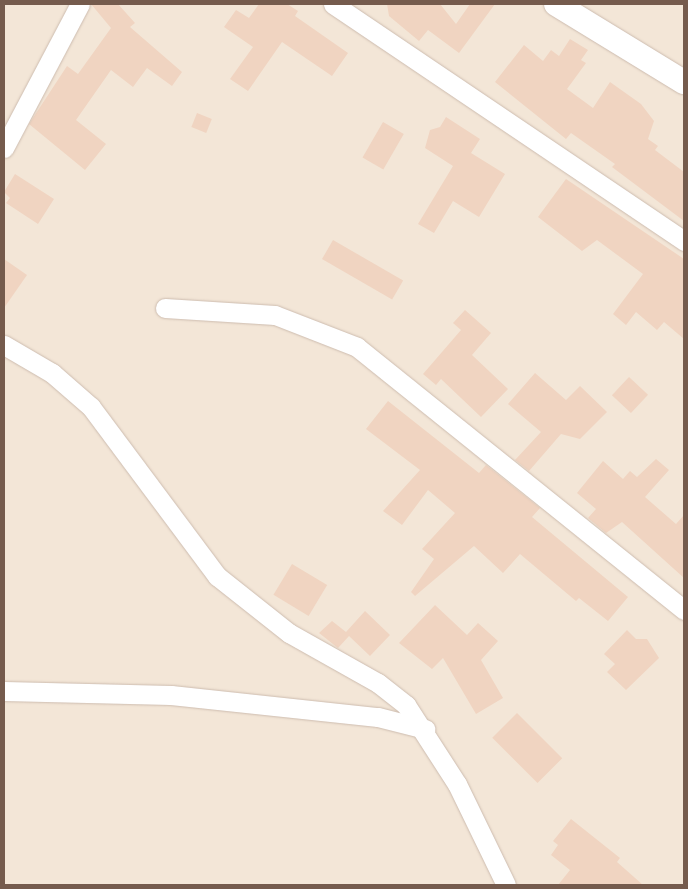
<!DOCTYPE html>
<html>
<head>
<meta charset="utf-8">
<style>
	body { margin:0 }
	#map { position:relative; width:688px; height:889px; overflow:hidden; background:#fcf4e8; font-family:"Roboto Condensed",sans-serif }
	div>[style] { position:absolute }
	.residential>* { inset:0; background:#f3e6d7; transform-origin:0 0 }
	.building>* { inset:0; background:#f0d4c1; transform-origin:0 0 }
	.roads { filter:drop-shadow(0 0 1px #cdbcaf) drop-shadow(0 0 1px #cdbcaf) }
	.minor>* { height:19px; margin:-9.5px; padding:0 9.5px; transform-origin:9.5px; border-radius:9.5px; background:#fff }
	.tertiary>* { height:24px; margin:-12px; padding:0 12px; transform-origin:12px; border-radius:12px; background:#fff }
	span { translate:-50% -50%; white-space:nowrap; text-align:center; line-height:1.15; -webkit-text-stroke:4px #fef8ef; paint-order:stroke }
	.frame { position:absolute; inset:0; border:5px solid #755b4d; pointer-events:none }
</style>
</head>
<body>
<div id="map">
	<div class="residential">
		<div style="left:4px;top:4px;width:680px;height:881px"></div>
	</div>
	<div class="building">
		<div style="clip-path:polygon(91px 4px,118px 4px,135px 23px,130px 27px,182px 72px,172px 86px,147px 68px,133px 87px,111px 70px,76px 120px,106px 144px,85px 170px,29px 124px,67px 66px,78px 74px,111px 28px)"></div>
		<div style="clip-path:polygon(259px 4px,287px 4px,298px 11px,295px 16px,348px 53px,332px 76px,282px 42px,248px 91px,230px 79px,253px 47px,224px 27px,236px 10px,249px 18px)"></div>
		<div style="clip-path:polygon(387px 4px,440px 4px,456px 24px,470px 4px,495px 4px,459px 53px,428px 30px,419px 41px,389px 16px)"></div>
		<div style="clip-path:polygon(570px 39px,588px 50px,581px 60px,586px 63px,567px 89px,593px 108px,610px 82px,641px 104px,654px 121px,648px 139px,658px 146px,655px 150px,684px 172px,684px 221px,612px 167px,615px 164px,571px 133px,566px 139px,495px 82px,524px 45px,543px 61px,551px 50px,559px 56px)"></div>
		<div style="left:197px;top:113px;width:16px;height:15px;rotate:22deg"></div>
		<div style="clip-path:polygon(446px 117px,480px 139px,471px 153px,505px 174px,479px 217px,453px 201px,434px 233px,418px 224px,453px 166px,425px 148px,430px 130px,440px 127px)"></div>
		<div style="left:383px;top:122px;width:24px;height:41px;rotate:30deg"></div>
		<div style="clip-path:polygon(15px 174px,54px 199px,38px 224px,6px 203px,10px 198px,4px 192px)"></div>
		<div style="clip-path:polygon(566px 179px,684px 259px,684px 339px,664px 322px,657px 330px,636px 312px,626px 325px,613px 314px,643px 274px,597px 240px,582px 251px,538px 217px)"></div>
		<div style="left:333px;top:240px;width:81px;height:22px;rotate:30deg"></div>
		<div style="clip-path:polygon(4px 259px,27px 275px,4px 308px)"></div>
		<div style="clip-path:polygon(465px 310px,491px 333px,472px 355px,508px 389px,481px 417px,441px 379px,436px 385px,423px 374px,461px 330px,453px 323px)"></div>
		<div style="clip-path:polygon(535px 373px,566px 400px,580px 386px,607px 412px,580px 439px,561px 434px,529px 471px,515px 460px,541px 432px,508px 404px)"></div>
		<div style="left:629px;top:377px;width:26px;height:25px;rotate:43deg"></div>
		<div style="clip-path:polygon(388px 401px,479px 473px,486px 465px,540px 508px,532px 517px,628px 597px,608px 621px,579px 598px,576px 601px,520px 554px,503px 573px,474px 546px,415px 596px,411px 592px,434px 559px,422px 549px,455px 513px,428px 490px,402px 525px,383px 511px,420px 470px,366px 429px)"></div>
		<div style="clip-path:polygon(656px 459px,669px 470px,645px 497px,676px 524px,684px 515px,684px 578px,622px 522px,606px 533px,588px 518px,596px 509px,577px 493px,603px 461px,623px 479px,630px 471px,637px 477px)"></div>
		<div style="left:292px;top:564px;width:41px;height:36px;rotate:31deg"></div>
		<div style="clip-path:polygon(435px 605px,467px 635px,478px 623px,498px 641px,481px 660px,503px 698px,476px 714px,443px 658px,432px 669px,399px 643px)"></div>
		<div style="clip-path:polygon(365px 611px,390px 635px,370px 656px,349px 636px,338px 648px,319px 633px,332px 621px,346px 632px)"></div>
		<div style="clip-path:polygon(627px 630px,636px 639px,647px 639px,659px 658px,626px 690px,607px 672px,615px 664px,604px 654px)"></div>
		<div style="left:517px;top:713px;width:64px;height:35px;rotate:45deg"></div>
		<div style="clip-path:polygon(571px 819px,620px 858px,617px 862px,643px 885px,558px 885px,570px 870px,551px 855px,558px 845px,553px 841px)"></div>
	</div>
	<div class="roads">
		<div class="minor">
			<div style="left:333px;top:4px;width:424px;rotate:34deg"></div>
			<div style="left:4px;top:148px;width:163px;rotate:-62.2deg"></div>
			<div style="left:165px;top:308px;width:110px;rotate:3.6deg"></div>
			<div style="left:275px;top:315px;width:88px;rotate:21.3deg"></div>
			<div style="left:357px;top:347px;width:420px;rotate:38.8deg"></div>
			<div style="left:4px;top:345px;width:56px;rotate:30.3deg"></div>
			<div style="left:52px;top:373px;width:52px;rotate:41.1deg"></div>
			<div style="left:91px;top:407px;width:211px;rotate:53.3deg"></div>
			<div style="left:217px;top:576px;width:92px;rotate:38.4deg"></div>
			<div style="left:289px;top:633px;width:102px;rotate:29.3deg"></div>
			<div style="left:378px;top:683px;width:36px;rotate:38deg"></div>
			<div style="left:406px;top:705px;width:94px;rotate:57.2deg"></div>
			<div style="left:457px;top:784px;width:112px;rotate:64.1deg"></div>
			<div style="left:4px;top:691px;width:167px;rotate:1.4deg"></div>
			<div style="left:171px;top:695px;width:208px;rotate:6.1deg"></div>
			<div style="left:378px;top:717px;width:49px;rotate:14.3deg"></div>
		</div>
		<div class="tertiary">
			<div style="left:556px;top:4px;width:150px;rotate:31.4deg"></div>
		</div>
	</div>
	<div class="frame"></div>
</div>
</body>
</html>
